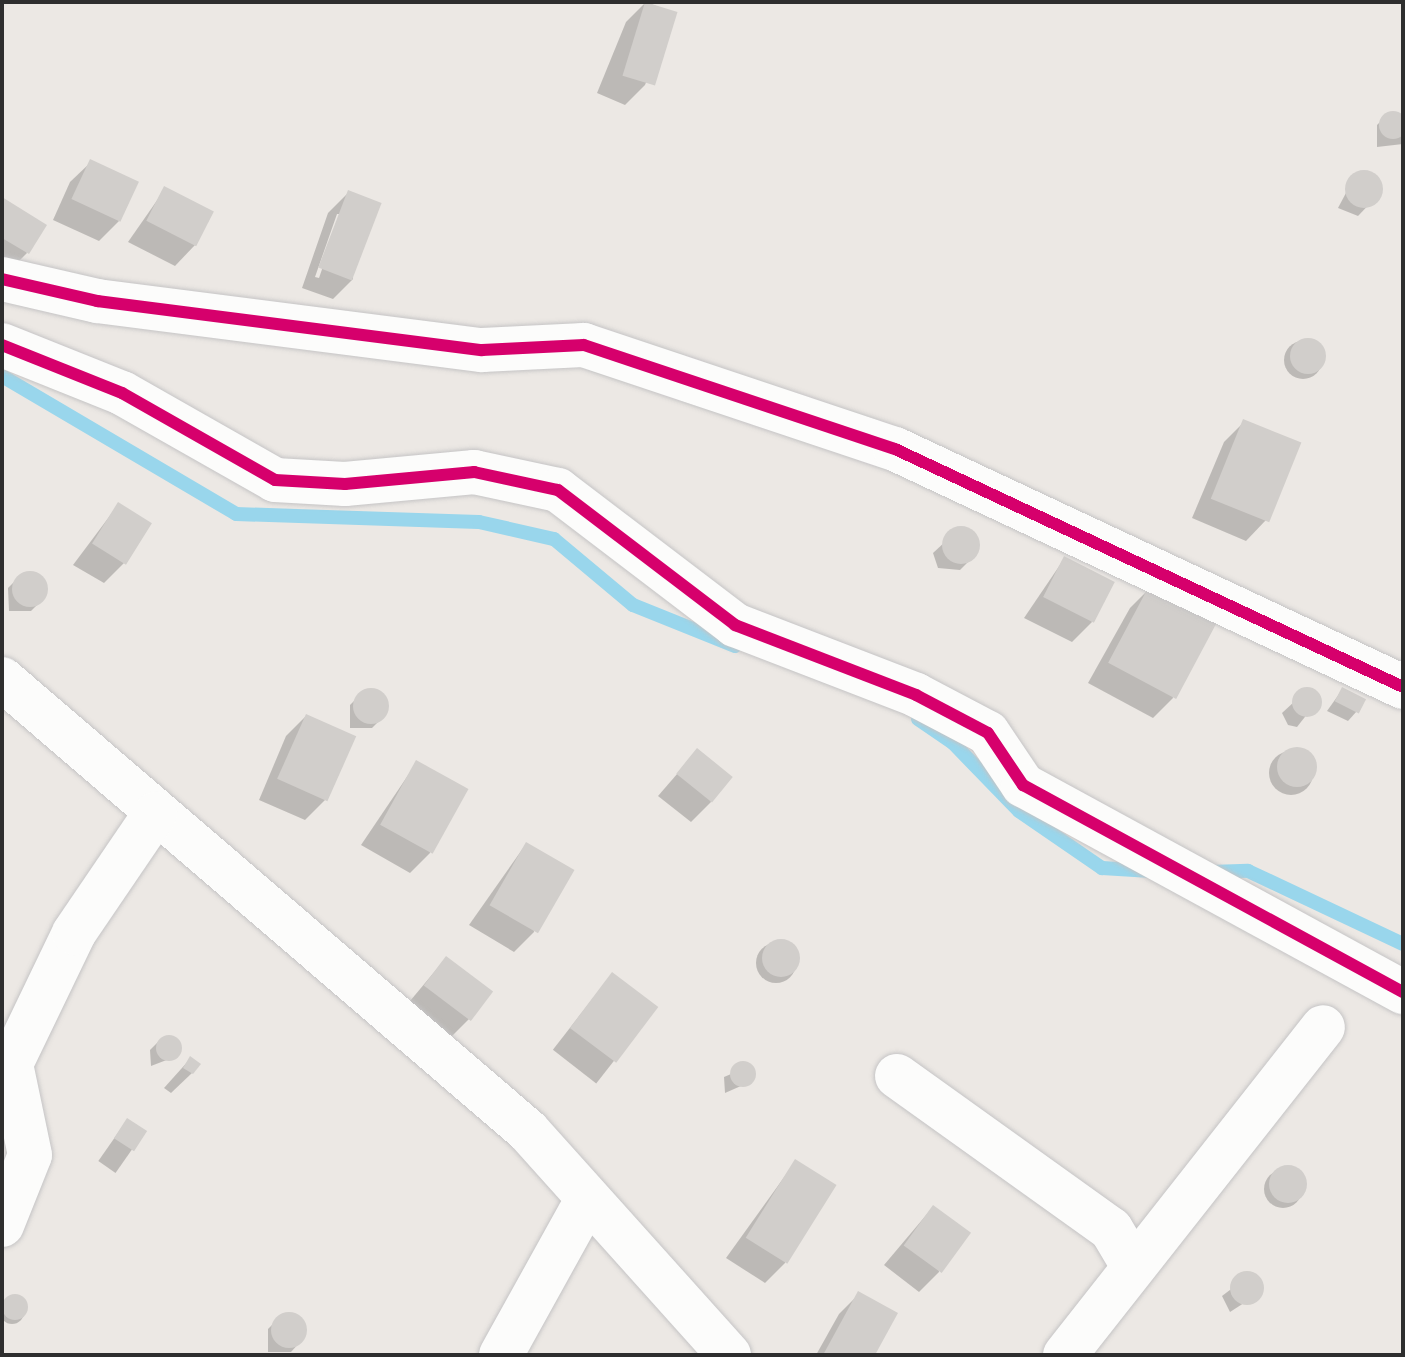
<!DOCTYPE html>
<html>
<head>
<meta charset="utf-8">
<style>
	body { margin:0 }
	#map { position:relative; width:1405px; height:1357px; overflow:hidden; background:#ece8e4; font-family:"PT Sans",sans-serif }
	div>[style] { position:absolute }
	.shadow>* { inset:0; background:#0003; transform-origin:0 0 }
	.round { border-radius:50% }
	.stream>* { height:14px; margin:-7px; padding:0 7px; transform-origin:7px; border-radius:7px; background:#99d6ec }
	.building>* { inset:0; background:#d1cecb; transform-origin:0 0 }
	.roads { filter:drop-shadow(0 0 2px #c5c4c5) drop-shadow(0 0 2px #c5c4c5) }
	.minor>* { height:44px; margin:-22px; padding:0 22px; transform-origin:22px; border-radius:22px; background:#fcfcfb }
	.cycleway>* { height:12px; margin:-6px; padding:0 6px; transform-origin:6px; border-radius:6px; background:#d6006c }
	span { translate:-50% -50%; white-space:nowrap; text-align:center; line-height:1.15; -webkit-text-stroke:6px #fff; paint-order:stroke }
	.frame { position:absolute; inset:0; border:4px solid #2e2e2e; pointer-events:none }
</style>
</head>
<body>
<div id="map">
	<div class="shadow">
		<div style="clip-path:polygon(646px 2px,674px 13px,645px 85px,625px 105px,597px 93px,626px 22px)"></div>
		<div style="clip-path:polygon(1403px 114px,1403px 144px,1377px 147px,1377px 125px,1387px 115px)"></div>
		<div style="clip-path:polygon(91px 162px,119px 221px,99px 241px,53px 220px,70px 182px)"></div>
		<div style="clip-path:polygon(1356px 174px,1379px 182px,1380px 193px,1358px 216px,1338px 208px)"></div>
		<div style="clip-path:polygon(165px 189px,195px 245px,175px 266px,128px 242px)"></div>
		<div style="clip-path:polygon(evenodd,348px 193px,353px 279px,333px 299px,302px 288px,328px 213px,348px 193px,337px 214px,341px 214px,319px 278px,315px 277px,337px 214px)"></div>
		<div style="clip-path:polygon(2px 200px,27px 253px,7px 273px,2px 270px)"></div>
		<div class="round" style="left:1284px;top:341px;width:38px;height:38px"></div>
		<div style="clip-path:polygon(1244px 422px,1266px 520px,1246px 541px,1192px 518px,1224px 442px)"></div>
		<div style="clip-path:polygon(118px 505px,124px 563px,104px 583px,73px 565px)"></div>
		<div style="clip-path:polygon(960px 528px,978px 544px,970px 560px,960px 570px,938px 568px,933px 553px)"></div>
		<div style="clip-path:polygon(1064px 559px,1092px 622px,1072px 642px,1024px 618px)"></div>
		<div style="clip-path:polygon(18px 578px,41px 578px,41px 601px,31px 611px,9px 611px,8px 588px)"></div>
		<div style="clip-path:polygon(1150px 588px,1173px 698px,1153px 718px,1088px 683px,1130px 608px)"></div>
		<div style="clip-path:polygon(1308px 689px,1319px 699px,1297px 727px,1288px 725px,1282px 713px)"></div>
		<div style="clip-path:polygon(1342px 690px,1357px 711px,1348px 721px,1327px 711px)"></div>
		<div style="clip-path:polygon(360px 695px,382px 695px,382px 718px,372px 728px,350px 728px,350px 705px)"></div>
		<div style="clip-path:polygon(306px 716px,325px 800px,305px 820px,259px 800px,286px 736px)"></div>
		<div style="clip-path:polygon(697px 751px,711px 802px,691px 822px,658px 796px)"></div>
		<div class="round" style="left:1269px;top:751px;width:44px;height:44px"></div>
		<div style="clip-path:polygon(417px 762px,430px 853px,410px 873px,361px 845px)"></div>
		<div style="clip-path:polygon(526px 844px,534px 932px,514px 952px,469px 925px)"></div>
		<div class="round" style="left:756px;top:943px;width:40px;height:40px"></div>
		<div style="clip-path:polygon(446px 958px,469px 1019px,449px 1039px,405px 1007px)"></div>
		<div style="left:612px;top:974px;width:55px;height:96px;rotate:38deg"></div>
		<div style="clip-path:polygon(160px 1040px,177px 1040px,177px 1056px,151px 1066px,150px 1050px)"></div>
		<div style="clip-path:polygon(190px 1059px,192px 1073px,171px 1093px,164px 1088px)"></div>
		<div style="clip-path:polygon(750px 1066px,750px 1082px,725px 1093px,724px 1077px)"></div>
		<div style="left:127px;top:1120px;width:21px;height:50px;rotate:35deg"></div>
		<div style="clip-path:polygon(795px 1162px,785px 1263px,765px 1283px,726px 1258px)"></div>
		<div class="round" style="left:1264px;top:1170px;width:38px;height:38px"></div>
		<div style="clip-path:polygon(933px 1207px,939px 1272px,919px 1292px,884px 1265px)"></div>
		<div style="clip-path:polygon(1251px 1274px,1261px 1292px,1230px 1312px,1222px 1296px)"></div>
		<div style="clip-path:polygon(859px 1294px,873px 1355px,816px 1355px,839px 1314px)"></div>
		<div class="round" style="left:0;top:1300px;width:24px;height:24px"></div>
		<div style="clip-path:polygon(300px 1319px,300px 1342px,291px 1352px,268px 1352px,268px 1329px,277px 1320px)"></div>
	</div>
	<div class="stream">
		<div style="left:2px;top:376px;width:272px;rotate:30.5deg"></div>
		<div style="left:236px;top:514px;width:243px;rotate:1.9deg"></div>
		<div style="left:479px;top:522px;width:77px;rotate:12.8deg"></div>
		<div style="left:554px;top:539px;width:103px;rotate:39.9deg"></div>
		<div style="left:633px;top:605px;width:110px;rotate:21.9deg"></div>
		<div style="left:918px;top:719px;width:42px;rotate:34.4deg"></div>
		<div style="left:953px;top:743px;width:95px;rotate:45.9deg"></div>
		<div style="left:1019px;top:811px;width:101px;rotate:34.5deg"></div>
		<div style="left:1102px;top:868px;width:49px;rotate:3.5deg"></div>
		<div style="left:1211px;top:872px;width:37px;rotate:-2deg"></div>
		<div style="left:1248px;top:871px;width:171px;rotate:25.2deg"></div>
	</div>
	<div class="building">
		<div style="left:645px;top:2px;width:34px;height:77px;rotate:17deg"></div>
		<div class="round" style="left:1379px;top:111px;width:28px;height:28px"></div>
		<div style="left:90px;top:159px;width:54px;height:44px;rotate:25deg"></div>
		<div class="round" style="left:1345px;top:170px;width:38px;height:38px"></div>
		<div style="left:164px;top:186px;width:56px;height:39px;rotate:27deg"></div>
		<div style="left:348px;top:190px;width:36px;height:83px;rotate:21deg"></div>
		<div style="clip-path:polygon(2px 197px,47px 225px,29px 254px,2px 238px)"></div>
		<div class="round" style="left:1290px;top:338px;width:36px;height:36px"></div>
		<div style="left:1243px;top:419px;width:63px;height:86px;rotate:22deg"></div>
		<div style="left:118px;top:502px;width:40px;height:49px;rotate:32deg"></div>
		<div class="round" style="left:942px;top:526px;width:38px;height:38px"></div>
		<div style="left:1064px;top:556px;width:57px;height:46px;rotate:27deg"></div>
		<div class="round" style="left:12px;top:571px;width:36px;height:36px"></div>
		<div style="left:1149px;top:586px;width:77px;height:87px;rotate:28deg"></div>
		<div class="round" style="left:1292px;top:687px;width:30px;height:30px"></div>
		<div style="left:1342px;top:687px;width:27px;height:16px;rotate:27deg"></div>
		<div class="round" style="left:353px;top:688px;width:36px;height:36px"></div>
		<div style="left:306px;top:714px;width:55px;height:71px;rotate:24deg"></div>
		<div class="round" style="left:1277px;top:747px;width:40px;height:40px"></div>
		<div style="left:697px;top:748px;width:46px;height:33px;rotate:39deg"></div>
		<div style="left:416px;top:760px;width:60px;height:74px;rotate:29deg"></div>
		<div style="left:526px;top:842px;width:56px;height:73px;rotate:30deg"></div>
		<div class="round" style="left:762px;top:939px;width:38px;height:38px"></div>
		<div style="left:446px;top:956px;width:59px;height:37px;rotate:37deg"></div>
		<div style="left:612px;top:972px;width:58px;height:70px;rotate:37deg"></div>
		<div class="round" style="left:156px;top:1035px;width:26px;height:26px"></div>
		<div style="clip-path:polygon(190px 1056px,201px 1064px,193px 1074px,183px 1068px)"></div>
		<div class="round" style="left:730px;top:1061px;width:26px;height:26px"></div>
		<div style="left:127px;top:1118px;width:24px;height:24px;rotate:33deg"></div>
		<div style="left:795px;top:1159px;width:49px;height:93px;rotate:32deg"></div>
		<div class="round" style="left:1269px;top:1165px;width:38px;height:38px"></div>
		<div style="left:933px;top:1205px;width:47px;height:50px;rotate:36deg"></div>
		<div class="round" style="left:1230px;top:1271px;width:34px;height:34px"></div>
		<div style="clip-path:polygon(858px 1291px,898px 1313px,875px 1355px,823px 1355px)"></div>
		<div class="round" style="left:2px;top:1294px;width:26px;height:26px"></div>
		<div class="round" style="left:271px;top:1312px;width:36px;height:36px"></div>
	</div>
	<div class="roads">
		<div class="minor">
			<div style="left:2px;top:279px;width:98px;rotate:13deg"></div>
			<div style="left:97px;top:301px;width:388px;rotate:7.3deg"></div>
			<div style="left:482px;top:350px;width:102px;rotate:-2.8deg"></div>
			<div style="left:584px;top:345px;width:328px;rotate:18.5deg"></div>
			<div style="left:895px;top:449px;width:561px;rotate:25.1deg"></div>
			<div style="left:2px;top:345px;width:129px;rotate:21.8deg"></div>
			<div style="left:122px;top:393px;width:176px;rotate:29.6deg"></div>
			<div style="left:275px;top:480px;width:70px;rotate:3.3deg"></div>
			<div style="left:345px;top:484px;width:130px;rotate:-5.3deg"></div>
			<div style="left:474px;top:472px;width:86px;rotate:12.1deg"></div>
			<div style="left:558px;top:490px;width:223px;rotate:37.3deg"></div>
			<div style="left:735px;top:625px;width:194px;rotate:21.1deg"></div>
			<div style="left:916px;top:695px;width:81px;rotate:27.8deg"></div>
			<div style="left:988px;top:733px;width:63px;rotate:56.1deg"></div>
			<div style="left:1023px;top:785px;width:433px;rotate:28.6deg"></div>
			<div style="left:2px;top:679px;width:694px;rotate:40.67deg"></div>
			<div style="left:528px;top:1131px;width:301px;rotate:48.1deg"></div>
			<div style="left:897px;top:1076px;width:263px;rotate:35.6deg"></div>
			<div style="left:1111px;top:1229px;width:43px;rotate:59.3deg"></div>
			<div style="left:2px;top:1225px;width:75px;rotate:-68.2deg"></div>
			<div style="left:30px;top:1155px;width:93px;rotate:-101.8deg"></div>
			<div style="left:11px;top:1064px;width:145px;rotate:-64.3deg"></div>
			<div style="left:74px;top:933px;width:144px;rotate:-55.8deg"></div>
			<div style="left:501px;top:1355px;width:179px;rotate:-61deg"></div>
			<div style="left:1065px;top:1355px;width:417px;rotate:-51.8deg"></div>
		</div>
	</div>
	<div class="cycleway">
		<div style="left:2px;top:279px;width:98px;rotate:13deg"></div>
		<div style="left:97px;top:301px;width:388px;rotate:7.3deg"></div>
		<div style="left:482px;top:350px;width:102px;rotate:-2.8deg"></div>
		<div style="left:584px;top:345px;width:328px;rotate:18.5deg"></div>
		<div style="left:895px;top:449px;width:561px;rotate:25.1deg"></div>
		<div style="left:2px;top:345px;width:129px;rotate:21.8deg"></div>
		<div style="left:122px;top:393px;width:176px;rotate:29.6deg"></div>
		<div style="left:275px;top:480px;width:70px;rotate:3.3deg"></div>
		<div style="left:345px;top:484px;width:130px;rotate:-5.3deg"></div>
		<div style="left:474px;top:472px;width:86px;rotate:12.1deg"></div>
		<div style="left:558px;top:490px;width:223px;rotate:37.3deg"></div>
		<div style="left:735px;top:625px;width:194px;rotate:21.1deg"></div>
		<div style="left:916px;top:695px;width:81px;rotate:27.8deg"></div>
		<div style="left:988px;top:733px;width:63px;rotate:56.1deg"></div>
		<div style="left:1023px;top:785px;width:433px;rotate:28.6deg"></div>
	</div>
	<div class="frame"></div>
</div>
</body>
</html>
